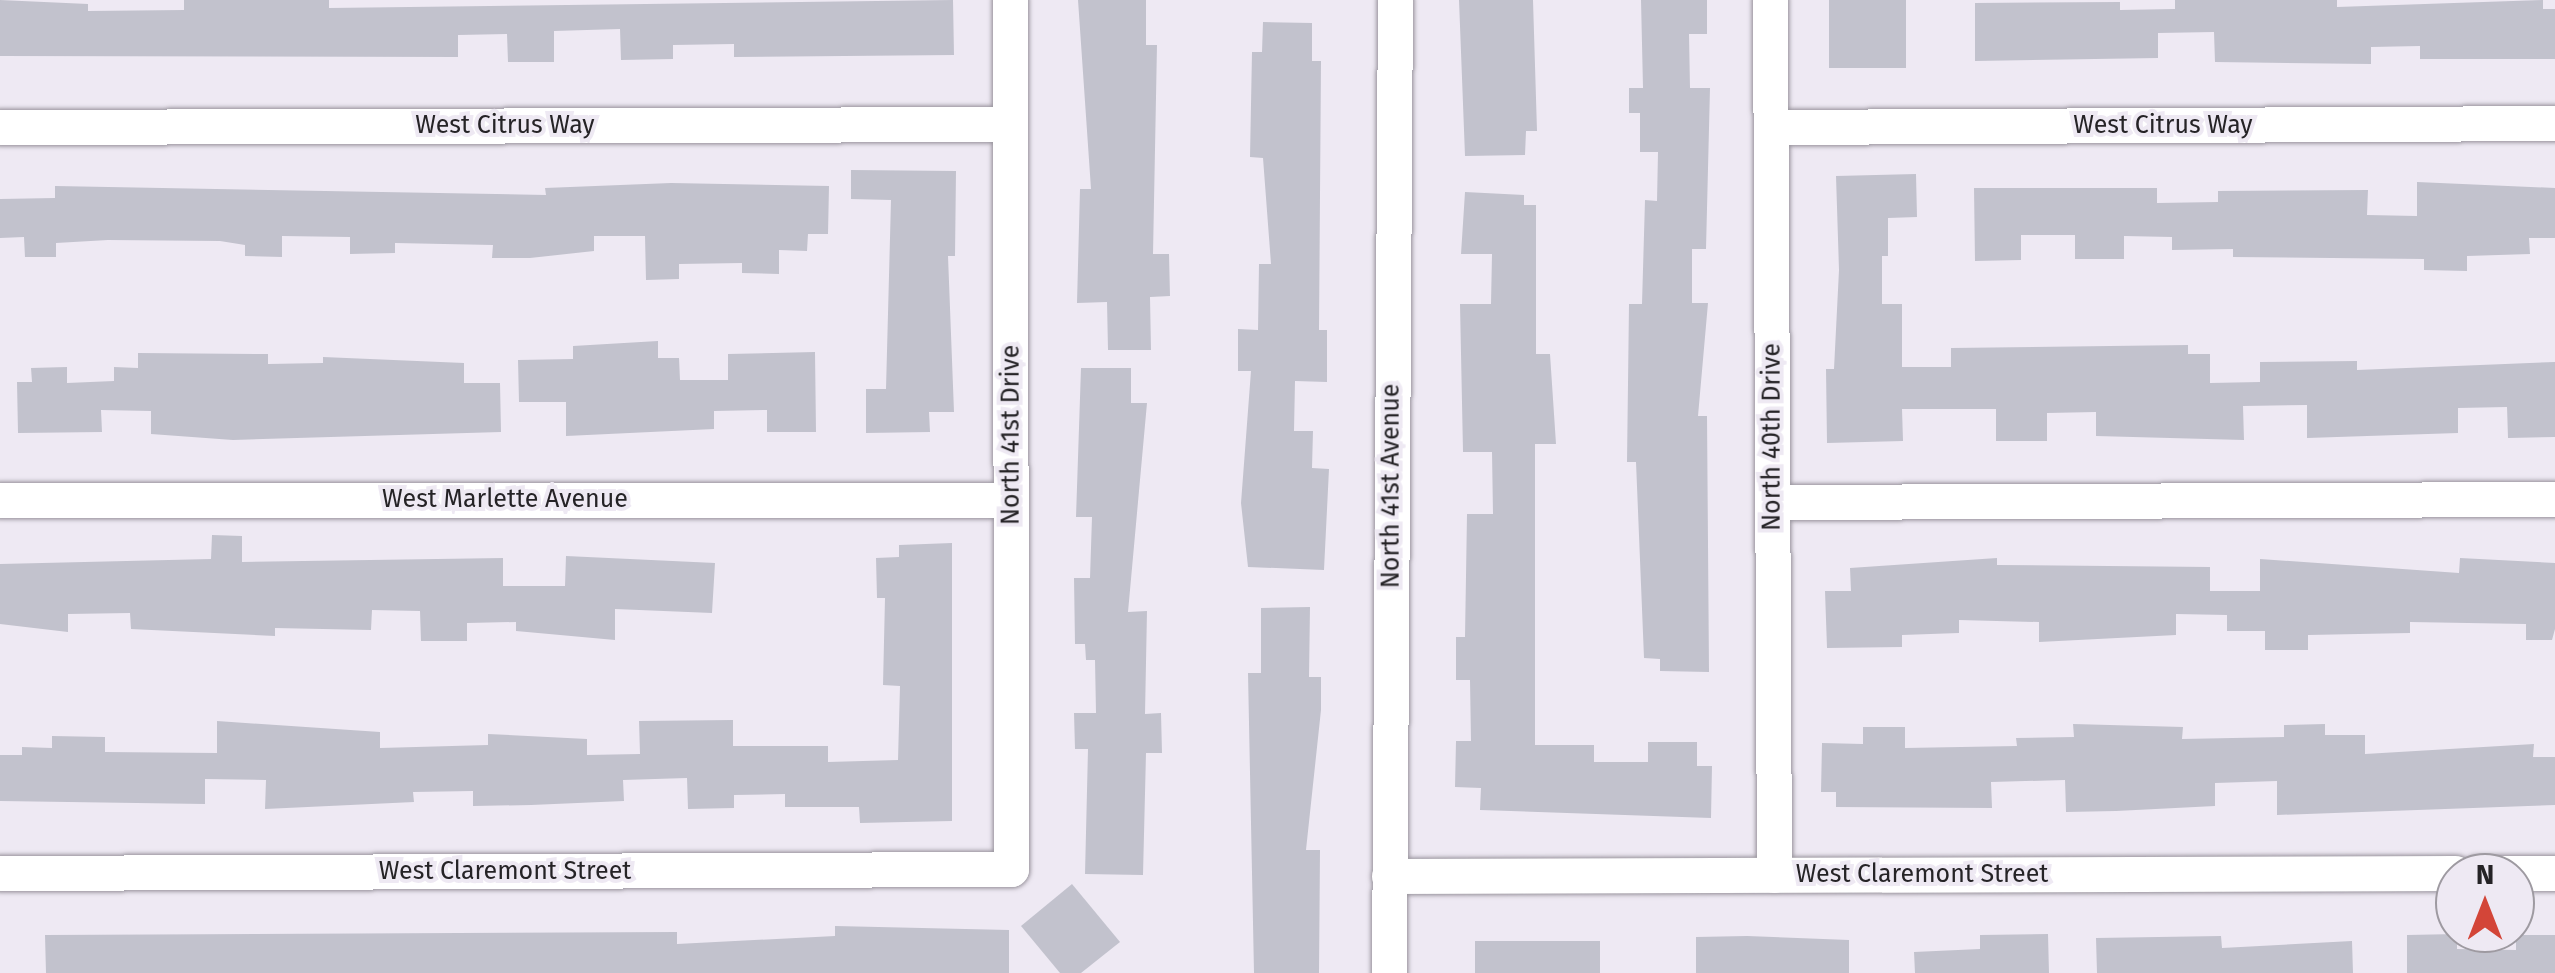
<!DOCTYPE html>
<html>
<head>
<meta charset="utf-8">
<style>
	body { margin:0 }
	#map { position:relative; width:2555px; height:973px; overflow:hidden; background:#eee9f3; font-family:"Fira Sans",sans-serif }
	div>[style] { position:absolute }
	.building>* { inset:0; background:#c2c2cd; transform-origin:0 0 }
	.roads { filter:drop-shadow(0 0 2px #9a959e) drop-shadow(0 0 2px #9a959e) }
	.minor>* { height:35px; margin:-17.5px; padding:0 17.5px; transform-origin:17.5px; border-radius:17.5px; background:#fff }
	span { translate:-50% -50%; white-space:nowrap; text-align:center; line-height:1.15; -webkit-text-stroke:8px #eee9f3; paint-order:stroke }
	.street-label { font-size:25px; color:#252326 }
	.north { position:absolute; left:2435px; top:853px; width:100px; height:100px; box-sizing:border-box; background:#eee9f3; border:2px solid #9e9aa1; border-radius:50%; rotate:0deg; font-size:28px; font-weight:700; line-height:40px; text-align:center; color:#252326 }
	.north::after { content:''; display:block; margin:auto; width:35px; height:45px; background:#d34538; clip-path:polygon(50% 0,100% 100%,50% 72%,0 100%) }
</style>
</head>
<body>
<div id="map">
	<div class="building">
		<div style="clip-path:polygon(0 0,88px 4px,88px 11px,184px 10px,184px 0,329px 0,329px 8px,953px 0,954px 55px,734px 57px,734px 44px,673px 45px,673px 59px,621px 60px,620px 29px,554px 31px,554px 62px,508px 62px,507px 34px,458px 35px,458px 57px,0 56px)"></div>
		<div style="clip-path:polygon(1078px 0,1146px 0,1146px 45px,1157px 45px,1153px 254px,1169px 254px,1170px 296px,1150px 297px,1151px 350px,1108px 350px,1107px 302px,1077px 303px,1080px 189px,1091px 189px)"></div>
		<div style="clip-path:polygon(1459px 0,1533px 0,1537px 131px,1526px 131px,1525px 155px,1465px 156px)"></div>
		<div style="clip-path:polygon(1641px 0,1707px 0,1707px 34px,1689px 34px,1690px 88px,1710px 88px,1706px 249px,1692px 249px,1692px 303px,1708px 303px,1698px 416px,1707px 416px,1709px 672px,1660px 671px,1660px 659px,1644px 658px,1636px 462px,1627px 462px,1629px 304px,1642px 304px,1645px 200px,1657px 201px,1658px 152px,1640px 152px,1640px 113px,1629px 113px,1629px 88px,1643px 88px)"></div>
		<div style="left:1829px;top:0;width:77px;height:68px"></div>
		<div style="clip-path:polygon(2175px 0,2337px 0,2337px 7px,2543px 0,2543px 9px,2555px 9px,2555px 59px,2420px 59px,2420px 46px,2371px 47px,2371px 64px,2215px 62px,2214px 32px,2158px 33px,2158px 58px,1975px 61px,1975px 3px,2120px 2px,2120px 10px,2175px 9px)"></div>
		<div style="clip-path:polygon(1263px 22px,1312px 23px,1312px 61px,1321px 61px,1319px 330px,1327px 330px,1327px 382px,1295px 381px,1294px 431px,1313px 431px,1312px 468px,1329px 469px,1324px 570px,1248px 567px,1241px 503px,1251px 371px,1238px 371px,1238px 329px,1258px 330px,1259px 264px,1271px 264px,1263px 158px,1250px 157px,1252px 52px,1262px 52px)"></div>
		<div style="clip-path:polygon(851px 170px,956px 171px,955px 256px,948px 256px,954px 412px,929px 412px,930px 432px,866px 433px,866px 389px,886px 389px,891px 200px,851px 199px)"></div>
		<div style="clip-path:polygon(1916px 174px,1917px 217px,1888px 218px,1888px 256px,1882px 256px,1882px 304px,1902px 304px,1902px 367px,1951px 367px,1951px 348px,2188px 345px,2188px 354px,2210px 354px,2210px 383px,2260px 382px,2260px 362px,2357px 361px,2357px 370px,2555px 362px,2555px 437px,2508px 438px,2507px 407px,2458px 408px,2458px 433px,2307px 438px,2307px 405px,2243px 406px,2244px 440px,2096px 436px,2096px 412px,2047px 413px,2047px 441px,1996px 441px,1996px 409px,1902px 409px,1903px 441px,1827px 443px,1826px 369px,1834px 369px,1839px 270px,1836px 176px)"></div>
		<div style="clip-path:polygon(2417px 182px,2555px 188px,2555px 238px,2529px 238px,2530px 254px,2467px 256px,2467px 271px,2424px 270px,2424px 259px,2233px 257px,2233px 249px,2172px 250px,2172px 237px,2124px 236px,2124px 259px,2075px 259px,2075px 235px,2021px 235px,2021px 260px,1975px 261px,1974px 188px,2157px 188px,2157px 203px,2218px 202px,2218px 191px,2368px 190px,2367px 215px,2417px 216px)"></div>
		<div style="clip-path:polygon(671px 183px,829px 186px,828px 234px,808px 234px,807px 251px,779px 250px,779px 274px,742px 273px,742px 263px,679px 264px,679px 279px,646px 280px,645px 236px,594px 236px,594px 251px,530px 258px,492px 258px,493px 245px,395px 243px,395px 253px,350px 254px,350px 237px,282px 236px,282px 257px,245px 256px,245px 245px,220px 241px,108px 240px,56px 243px,56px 257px,25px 257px,24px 237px,0 238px,0 199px,55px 198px,55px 186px,546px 195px,545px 188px)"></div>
		<div style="clip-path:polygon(1465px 192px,1524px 195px,1524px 205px,1536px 205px,1536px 354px,1550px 354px,1556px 444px,1535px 444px,1535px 745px,1594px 745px,1594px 762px,1648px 762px,1648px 742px,1697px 742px,1697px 766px,1712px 766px,1711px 818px,1480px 810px,1481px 788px,1455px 787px,1456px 741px,1471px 741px,1470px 680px,1456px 680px,1456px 637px,1465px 637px,1467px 514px,1493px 514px,1492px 452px,1463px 452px,1460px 304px,1491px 304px,1492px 254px,1461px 254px)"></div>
		<div style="clip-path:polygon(658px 341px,658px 358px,679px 358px,680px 380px,728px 380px,728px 354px,815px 352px,816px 432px,767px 432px,767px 410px,714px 411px,714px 429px,566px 436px,566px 402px,519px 402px,518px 360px,573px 359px,573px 346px)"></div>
		<div style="clip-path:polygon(138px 353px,268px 354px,268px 364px,323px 363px,323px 357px,464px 363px,464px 383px,500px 383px,501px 432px,233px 440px,151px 434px,151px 411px,101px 410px,102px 432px,18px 433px,17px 382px,32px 382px,31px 368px,67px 367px,67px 383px,114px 381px,114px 367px,138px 368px)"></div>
		<div style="clip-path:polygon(1081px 368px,1131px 368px,1131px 403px,1147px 403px,1128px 612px,1147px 611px,1145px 714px,1161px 713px,1162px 753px,1146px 753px,1143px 875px,1085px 874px,1088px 749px,1075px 749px,1074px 713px,1096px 713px,1095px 660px,1086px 660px,1085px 644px,1075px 644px,1074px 578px,1090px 578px,1092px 517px,1076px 517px)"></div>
		<div style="clip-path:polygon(212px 535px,242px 536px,242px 562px,503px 558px,503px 586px,565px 586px,566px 556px,715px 563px,712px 613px,615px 609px,615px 640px,516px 631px,516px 622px,467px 623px,467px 641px,421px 641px,420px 611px,372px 610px,371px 630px,275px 628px,275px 636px,131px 629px,130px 613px,68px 614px,68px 632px,0 624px,0 564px,211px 559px)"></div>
		<div style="clip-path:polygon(952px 543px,952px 821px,860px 823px,859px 807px,785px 807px,785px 794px,734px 795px,734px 808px,688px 809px,687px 778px,623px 780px,624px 801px,531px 805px,473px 806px,473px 791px,413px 792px,414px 802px,265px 809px,266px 780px,205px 779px,205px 804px,0 801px,0 755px,22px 755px,22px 747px,52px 748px,52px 736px,105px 737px,105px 752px,217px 753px,217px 721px,380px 732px,380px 748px,488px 745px,488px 734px,587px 739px,587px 755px,640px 754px,639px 721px,733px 720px,733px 746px,828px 746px,828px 762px,898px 760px,900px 686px,883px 685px,885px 598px,877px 598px,876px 558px,899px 557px,899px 545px)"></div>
		<div style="clip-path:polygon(1997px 558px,1997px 565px,2210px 567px,2210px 591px,2260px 591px,2260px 559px,2459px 573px,2460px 558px,2555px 563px,2555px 629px,2552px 640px,2526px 640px,2526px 624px,2410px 622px,2410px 633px,2308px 635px,2308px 650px,2265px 650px,2265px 631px,2227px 631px,2227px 615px,2176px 614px,2176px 635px,2039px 642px,2039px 622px,1959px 620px,1959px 633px,1902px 635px,1902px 647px,1827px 648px,1825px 591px,1851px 591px,1850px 568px)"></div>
		<div style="clip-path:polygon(1310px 607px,1309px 677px,1321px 677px,1321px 710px,1306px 850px,1320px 850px,1319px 973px,1254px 973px,1248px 673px,1261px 673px,1261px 608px)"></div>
		<div style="clip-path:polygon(2073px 724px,2183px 727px,2182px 739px,2284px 737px,2284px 725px,2325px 724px,2325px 735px,2365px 735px,2365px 754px,2534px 744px,2533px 757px,2555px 757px,2555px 805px,2277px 815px,2277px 781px,2215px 783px,2215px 806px,2116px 811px,2066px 812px,2065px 780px,1991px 782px,1992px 808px,1836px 807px,1836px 792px,1821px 792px,1822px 743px,1863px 744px,1863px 727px,1905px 727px,1905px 748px,2017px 746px,2016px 738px,2074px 737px)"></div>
		<div style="clip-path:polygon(1072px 884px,1120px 942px,1081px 973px,1060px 973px,1021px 926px)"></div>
		<div style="clip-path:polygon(835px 926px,1009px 930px,1009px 973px,46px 973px,45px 935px,677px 932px,677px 944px,835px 936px)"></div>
		<div style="clip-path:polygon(2048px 934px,2049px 973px,1915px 973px,1914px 952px,1980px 949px,1980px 935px)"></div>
		<div style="clip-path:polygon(2457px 934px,2457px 949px,2516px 950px,2516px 935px,2555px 935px,2555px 973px,2407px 973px,2407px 935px)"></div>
		<div style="clip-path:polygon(1747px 936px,1849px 940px,1849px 973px,1696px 973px,1696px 937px)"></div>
		<div style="clip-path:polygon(2221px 936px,2222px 948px,2352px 941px,2353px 973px,2097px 973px,2096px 938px)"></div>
		<div style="left:1600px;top:941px;width:32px;height:125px;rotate:90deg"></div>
	</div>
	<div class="roads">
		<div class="minor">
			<div style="left:1770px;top:0;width:875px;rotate:89.74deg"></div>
			<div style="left:0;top:127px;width:1010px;rotate:-0.17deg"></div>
			<div style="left:1771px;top:127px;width:784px;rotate:-0.29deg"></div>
			<div style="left:0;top:500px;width:1010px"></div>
			<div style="left:1773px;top:502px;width:782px;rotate:-0.22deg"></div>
			<div style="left:0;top:873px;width:1011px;rotate:-0.23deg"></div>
			<div style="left:1011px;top:869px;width:869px;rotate:-90.07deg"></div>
			<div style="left:2477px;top:873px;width:78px"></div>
			<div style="left:1389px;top:876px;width:1066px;rotate:-0.16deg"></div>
			<div style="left:1389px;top:973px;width:973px;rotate:-89.65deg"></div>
		</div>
	</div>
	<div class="street-label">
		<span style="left:505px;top:125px">West Citrus Way</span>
		<span style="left:2163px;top:125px">West Citrus Way</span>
		<span style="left:1011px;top:435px;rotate:-90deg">North 41st Drive</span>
		<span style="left:1772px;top:437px;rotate:-90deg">North 40th Drive</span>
		<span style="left:1391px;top:486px;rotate:-90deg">North 41st Avenue</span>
		<span style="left:505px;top:499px">West Marlette Avenue</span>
		<span style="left:505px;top:871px">West Claremont Street</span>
		<span style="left:1922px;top:874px">West Claremont Street</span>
	</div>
	<div class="north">N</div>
</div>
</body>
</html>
